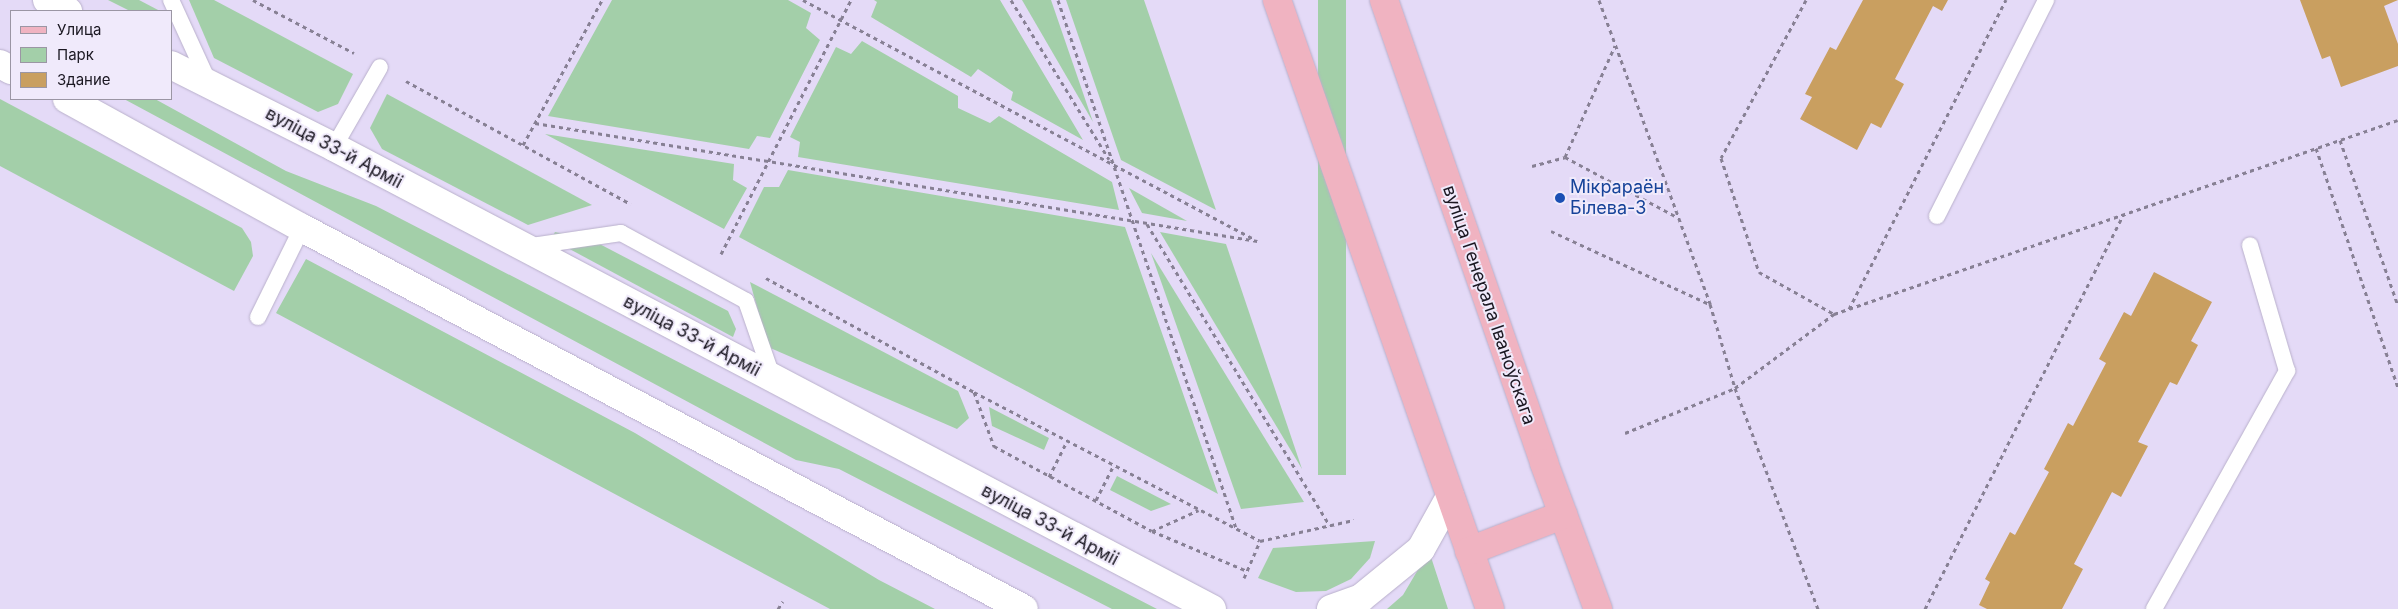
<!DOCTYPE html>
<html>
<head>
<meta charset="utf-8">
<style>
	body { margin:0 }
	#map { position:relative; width:2398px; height:609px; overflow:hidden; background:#e4daf7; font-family:Inter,sans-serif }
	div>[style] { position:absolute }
	.green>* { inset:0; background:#a3cfa9; transform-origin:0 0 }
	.building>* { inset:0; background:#c99f60 }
	.path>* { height:3px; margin-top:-1.5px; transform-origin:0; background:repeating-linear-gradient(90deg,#878094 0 4px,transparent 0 8px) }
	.roads { filter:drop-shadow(0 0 1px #b9b0cb) drop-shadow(0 0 1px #b9b0cb) }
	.lane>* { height:16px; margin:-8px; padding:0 8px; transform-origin:8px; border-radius:8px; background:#fff }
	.secondary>* { height:28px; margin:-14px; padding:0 14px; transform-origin:14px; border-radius:14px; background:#fff }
	.primary>* { height:28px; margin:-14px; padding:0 14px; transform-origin:14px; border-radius:14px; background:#f0b3c1 }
	.dots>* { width:14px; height:14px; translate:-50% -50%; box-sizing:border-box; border:2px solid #f0eafb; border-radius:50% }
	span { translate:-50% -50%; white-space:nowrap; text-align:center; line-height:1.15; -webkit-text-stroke:4px #f0eafb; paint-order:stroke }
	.street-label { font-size:18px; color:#1b1822 }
	.transit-label { font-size:18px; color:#164399 }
	.left { translate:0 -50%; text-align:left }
	.legend { position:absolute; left:10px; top:10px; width:162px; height:90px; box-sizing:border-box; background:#f0eafb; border:1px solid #9b96a4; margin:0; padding:6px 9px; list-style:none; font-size:15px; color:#1b1822 }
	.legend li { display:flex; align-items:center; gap:10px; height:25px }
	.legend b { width:25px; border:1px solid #9b96a4 }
</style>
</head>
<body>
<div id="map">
	<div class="green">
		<div style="clip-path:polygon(108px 0,139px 0,160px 11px,130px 11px)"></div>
		<div style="clip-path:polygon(189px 0,214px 0,353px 74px,338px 104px,318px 112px,214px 58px)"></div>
		<div style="clip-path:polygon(612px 0,788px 0,811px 13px,806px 28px,820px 40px,770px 138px,757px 136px,749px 149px,548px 116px)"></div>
		<div style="clip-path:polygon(874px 0,1000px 0,1083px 140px,1011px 100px,1013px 92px,978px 69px,971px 77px,871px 17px,877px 2px)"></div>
		<div style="clip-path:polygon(1022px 0,1051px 0,1093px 122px)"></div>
		<div style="clip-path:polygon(1066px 0,1144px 0,1216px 210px,1121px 160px)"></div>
		<div style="left:1318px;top:0;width:28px;height:475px"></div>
		<div style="clip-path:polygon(862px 41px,958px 96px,958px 108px,990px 123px,999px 116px,1112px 182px,1119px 210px,798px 157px,800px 142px,790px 137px,836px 47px,851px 54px)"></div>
		<div style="clip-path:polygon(387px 94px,592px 205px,528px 225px,382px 149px,370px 128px)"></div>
		<div style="clip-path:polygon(0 99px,242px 228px,251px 242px,253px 256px,234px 291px,0 166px)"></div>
		<div style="clip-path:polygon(124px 99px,155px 99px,286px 171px,376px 206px,1157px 609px,1112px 609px,839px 469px,796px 460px)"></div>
		<div style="clip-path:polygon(545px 134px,734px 164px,733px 180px,747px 188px,724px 229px)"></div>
		<div style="clip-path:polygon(788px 170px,1125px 227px,1218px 494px,739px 237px,764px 187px,779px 187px)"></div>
		<div style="clip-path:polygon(1129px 188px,1187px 221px,1142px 213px)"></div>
		<div style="clip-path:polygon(555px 232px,590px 239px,728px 311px,736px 329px,733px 337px,551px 239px)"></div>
		<div style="clip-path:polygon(1160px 232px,1226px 244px,1302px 469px)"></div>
		<div style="clip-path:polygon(1151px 253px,1304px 502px,1241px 509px)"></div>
		<div style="clip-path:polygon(306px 259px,635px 433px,879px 580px,935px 609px,830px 609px,276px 313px)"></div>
		<div style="clip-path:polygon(750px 282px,958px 391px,969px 418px,957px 429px,768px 347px)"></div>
		<div style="clip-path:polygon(989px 407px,1049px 438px,1044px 450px,992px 426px)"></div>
		<div style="clip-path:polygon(1117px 476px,1171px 504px,1151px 511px,1110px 490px)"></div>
		<div style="clip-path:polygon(1375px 541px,1370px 558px,1351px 579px,1326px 591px,1296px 592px,1258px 578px,1273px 548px)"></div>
		<div style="clip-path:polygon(1429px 551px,1448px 609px,1387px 609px,1403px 595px)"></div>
	</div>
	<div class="building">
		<div style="clip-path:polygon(1863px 0,1948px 0,1942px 11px,1933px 6px,1895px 79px,1904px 84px,1893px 105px,1881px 128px,1871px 123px,1857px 150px,1800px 119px,1812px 97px,1805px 94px,1830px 47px,1836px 50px)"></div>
		<div style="clip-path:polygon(2300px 0,2398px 0,2384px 6px,2398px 44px,2398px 66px,2341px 87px,2330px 56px,2322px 59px)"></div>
		<div style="clip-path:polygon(2154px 272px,2212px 302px,2191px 341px,2198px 345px,2177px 385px,2170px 382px,2138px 442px,2148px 446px,2121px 497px,2112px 492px,2074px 564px,2083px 569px,2062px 609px,1987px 609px,1979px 605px,1990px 582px,1985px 579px,2010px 532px,2015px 535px,2049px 472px,2044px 469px,2068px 423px,2073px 426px,2106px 363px,2099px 359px,2124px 312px,2131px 316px)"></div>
	</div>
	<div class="path">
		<div style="left:253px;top:0;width:114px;rotate:27.7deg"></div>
		<div style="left:803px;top:0;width:510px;rotate:27.92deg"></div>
		<div style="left:1011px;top:0;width:187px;rotate:58.4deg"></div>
		<div style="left:1058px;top:0;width:557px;rotate:71.37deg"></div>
		<div style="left:1599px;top:0;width:324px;rotate:69.9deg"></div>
		<div style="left:1710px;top:304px;width:88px;rotate:73.4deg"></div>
		<div style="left:1735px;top:388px;width:236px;rotate:69.4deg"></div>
		<div style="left:1806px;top:0;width:179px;rotate:118.3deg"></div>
		<div style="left:1721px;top:158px;width:120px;rotate:71.6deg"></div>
		<div style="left:1759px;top:272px;width:86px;rotate:29.2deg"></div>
		<div style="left:406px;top:81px;width:256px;rotate:28.7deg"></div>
		<div style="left:535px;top:123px;width:732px;rotate:9.28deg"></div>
		<div style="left:2340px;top:140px;width:176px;rotate:70.7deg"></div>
		<div style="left:523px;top:145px;width:165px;rotate:-61.4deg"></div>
		<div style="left:2316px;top:148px;width:254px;rotate:71.1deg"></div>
		<div style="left:1565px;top:157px;width:122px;rotate:-65.8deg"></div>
		<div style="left:1532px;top:166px;width:34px;rotate:-15deg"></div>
		<div style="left:1565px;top:157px;width:127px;rotate:28.2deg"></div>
		<div style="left:1147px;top:224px;width:352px;rotate:58.8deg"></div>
		<div style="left:1551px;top:231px;width:174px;rotate:24.8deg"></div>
		<div style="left:721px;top:254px;width:285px;rotate:-62.9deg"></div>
		<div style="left:766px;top:278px;width:237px;rotate:28.7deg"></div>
		<div style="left:974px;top:392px;width:322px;rotate:27.5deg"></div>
		<div style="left:1260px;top:541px;width:96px;rotate:-12.6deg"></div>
		<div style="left:1849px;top:309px;width:347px;rotate:-63.1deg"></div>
		<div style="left:974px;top:392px;width:58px;rotate:69.7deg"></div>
		<div style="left:994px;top:446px;width:179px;rotate:28.3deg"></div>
		<div style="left:1152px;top:531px;width:103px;rotate:22.8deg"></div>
		<div style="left:1625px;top:433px;width:119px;rotate:-22.2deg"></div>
		<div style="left:1735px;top:388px;width:124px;rotate:-36.8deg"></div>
		<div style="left:1834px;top:314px;width:596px;rotate:-18.98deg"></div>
		<div style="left:1049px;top:477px;width:40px;rotate:-63.4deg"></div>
		<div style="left:1096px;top:500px;width:39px;rotate:-63deg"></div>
		<div style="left:1152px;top:531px;width:51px;rotate:-24.1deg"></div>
		<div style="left:1244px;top:578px;width:40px;rotate:-66.6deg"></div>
		<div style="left:778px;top:609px;width:9px;rotate:-58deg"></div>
		<div style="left:1925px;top:609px;width:442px;rotate:-63.3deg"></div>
	</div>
	<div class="roads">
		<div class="lane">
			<div style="left:171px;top:0;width:91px;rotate:65.4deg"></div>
			<div style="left:334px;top:147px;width:92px;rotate:-60.1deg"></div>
			<div style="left:1937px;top:216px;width:242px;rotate:-63.2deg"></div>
			<div style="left:525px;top:247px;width:97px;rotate:-8.3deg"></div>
			<div style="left:621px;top:233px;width:142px;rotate:28.5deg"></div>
			<div style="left:746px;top:301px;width:83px;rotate:70.9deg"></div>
			<div style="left:258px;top:317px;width:99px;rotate:-63.7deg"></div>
			<div style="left:2154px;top:609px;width:273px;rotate:-60.8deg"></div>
			<div style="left:2287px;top:371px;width:131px;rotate:-106.4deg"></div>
		</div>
		<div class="secondary">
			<div style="left:47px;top:0;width:24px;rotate:28deg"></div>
			<div style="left:0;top:64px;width:13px;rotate:29deg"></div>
			<div style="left:171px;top:65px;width:182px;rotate:26.7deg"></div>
			<div style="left:334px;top:147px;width:992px;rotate:27.75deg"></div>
			<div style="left:67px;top:99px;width:268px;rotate:28.8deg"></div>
			<div style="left:302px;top:228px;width:816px;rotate:27.82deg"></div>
			<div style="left:1331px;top:609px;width:32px;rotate:-20deg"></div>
			<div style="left:1361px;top:598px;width:77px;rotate:-39.2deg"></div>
			<div style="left:1421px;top:549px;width:60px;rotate:-60.9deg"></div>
		</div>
		<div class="primary">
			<div style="left:1277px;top:0;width:645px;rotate:70.72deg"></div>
			<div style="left:1384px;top:0;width:490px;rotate:70.9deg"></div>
			<div style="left:1544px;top:463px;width:156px;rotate:69.7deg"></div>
			<div style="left:1469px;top:551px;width:101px;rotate:-21deg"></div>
		</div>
	</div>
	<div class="dots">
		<div style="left:1560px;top:198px;background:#1a4fb4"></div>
	</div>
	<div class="street-label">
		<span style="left:334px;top:148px;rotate:28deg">вуліца 33-й Арміі</span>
		<span style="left:1489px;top:305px;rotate:71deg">вуліца Генерала Іваноўскага</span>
		<span style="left:692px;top:336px;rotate:28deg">вуліца 33-й Арміі</span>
		<span style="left:1050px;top:525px;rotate:28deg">вуліца 33-й Арміі</span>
	</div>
	<div class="transit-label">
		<span class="left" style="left:1570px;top:198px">Мікрараён<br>Білева-3</span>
	</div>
	<ul class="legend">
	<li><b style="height:6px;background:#f0b3c1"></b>Улица</li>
	<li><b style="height:14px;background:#a3cfa9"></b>Парк</li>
	<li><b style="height:14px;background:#c99f60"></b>Здание</li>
	</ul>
</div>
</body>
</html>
